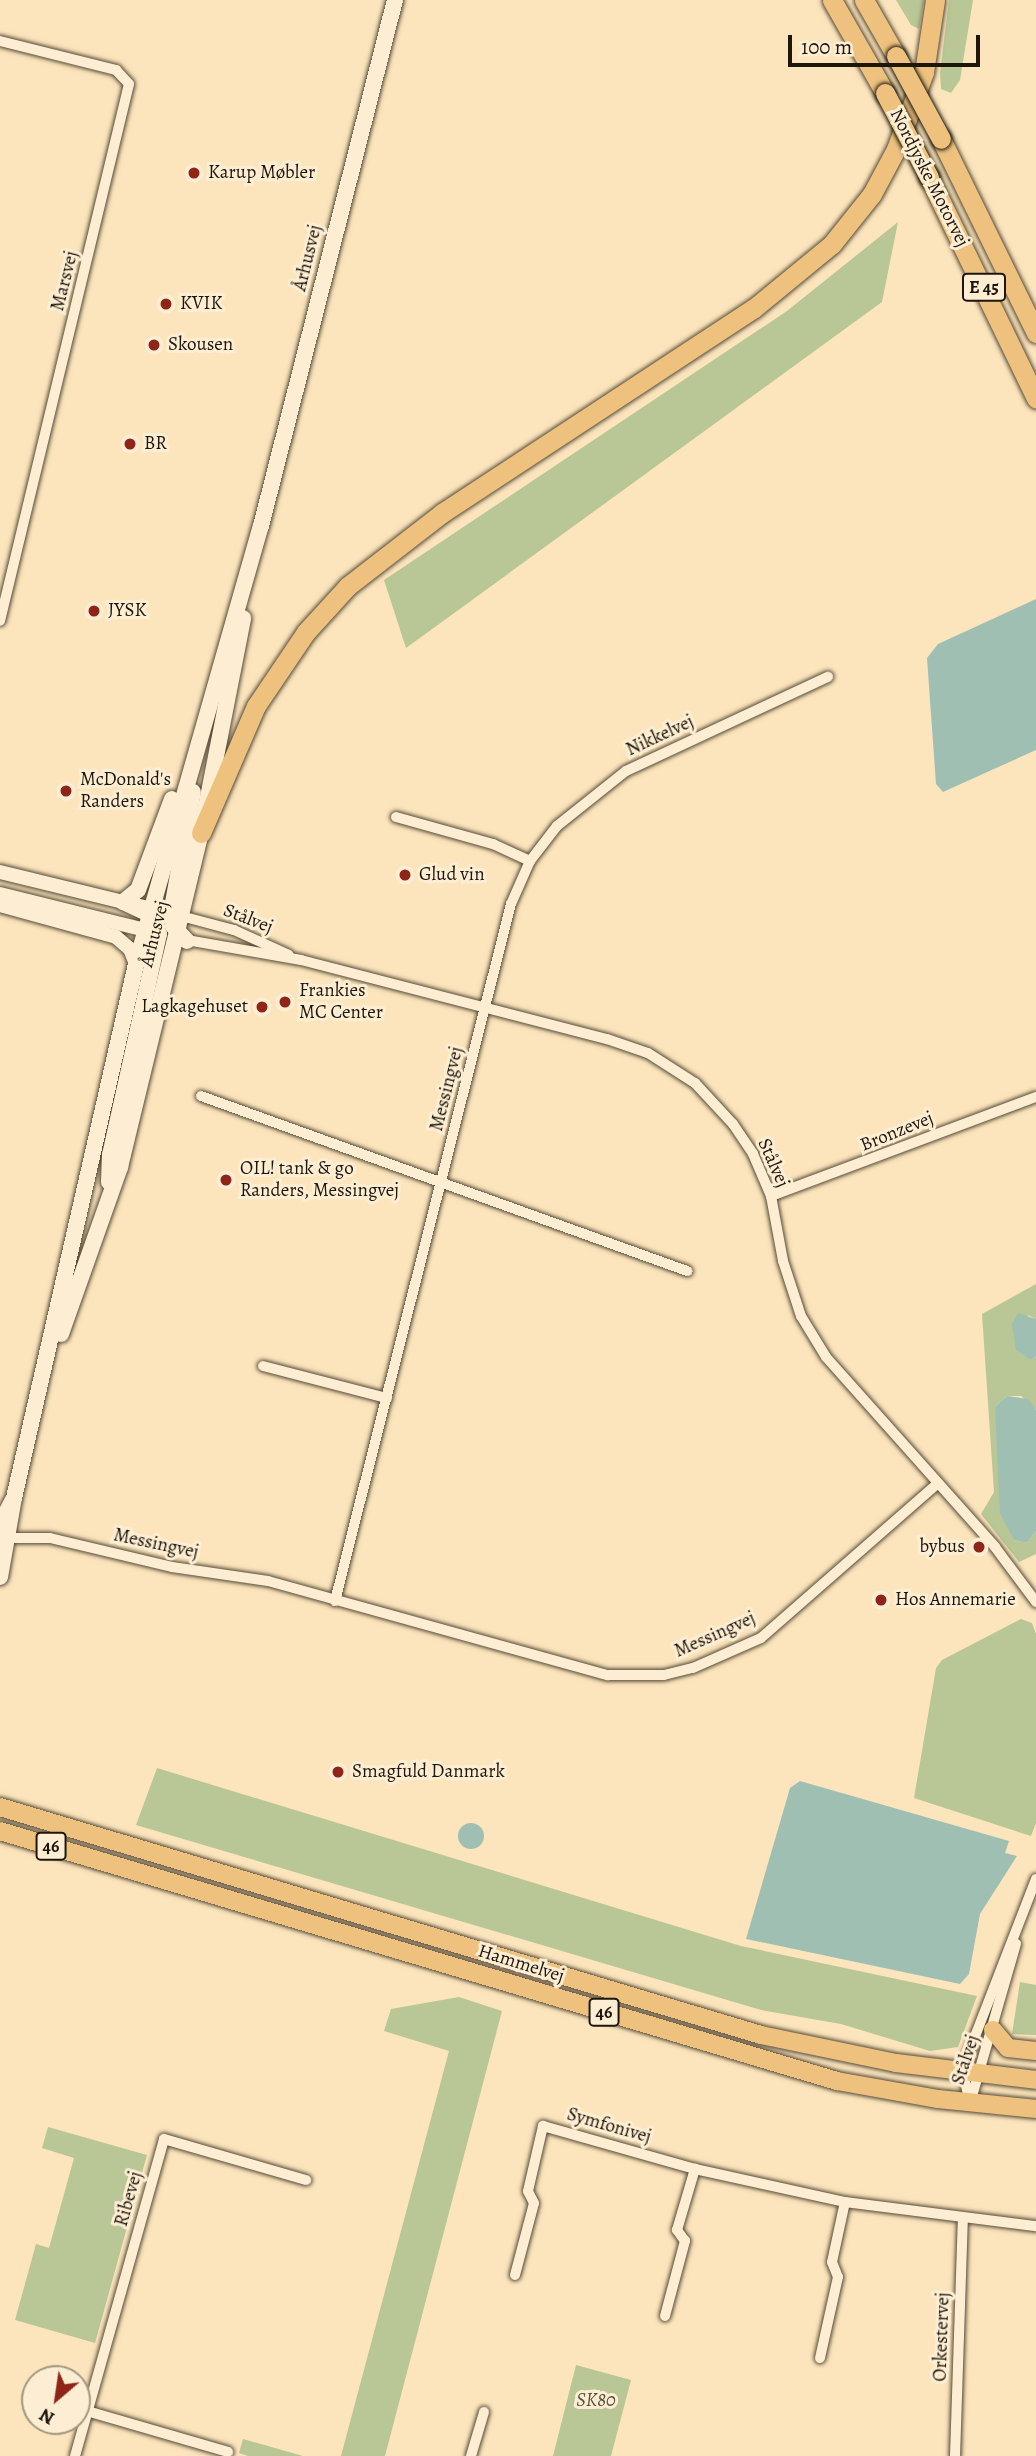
<!DOCTYPE html>
<html>
<head>
<meta charset="utf-8">
<style>
	body { margin:0 }
	#map { position:relative; width:1036px; height:2456px; overflow:hidden; background:#fce5bc; font-family:Alegreya,serif }
	div>[style] { position:absolute }
	.green>* { inset:0; background:#b9c696 }
	.water>* { inset:0; background:#9fbfb3 }
	.round { border-radius:50% }
	.roads { filter:drop-shadow(0 0 2px #554a38) drop-shadow(0 0 2px #554a38) }
	.minor>* { height:10px; margin:-5px; padding:0 5px; transform-origin:5px; border-radius:5px; background:#fdeed3 }
	.tertiary>* { height:14px; margin:-7px; padding:0 7px; transform-origin:7px; border-radius:7px; background:#fdeed3 }
	.secondary>* { height:16px; margin:-8px; padding:0 8px; transform-origin:8px; border-radius:8px; background:#fdeed3 }
	.primary>* { height:18px; margin:-9px; padding:0 9px; transform-origin:9px; border-radius:9px; background:#eec27e }
	.motorway>* { height:19px; margin:-9.5px; padding:0 9.5px; transform-origin:9.5px; border-radius:9.5px; background:#eec27e }
	.bridges { filter:drop-shadow(0 0 2px #1d160c) drop-shadow(0 0 2px #1d160c) }
	.motorway-bridge>* { height:19px; margin:-9.5px; padding:0 9.5px; transform-origin:9.5px; border-radius:9.5px; background:#eec27e }
	.dots>* { width:19px; height:19px; translate:-50% -50%; box-sizing:border-box; border:4px solid #fdeed3; border-radius:50% }
	span { translate:-50% -50%; white-space:nowrap; text-align:center; line-height:1.15; -webkit-text-stroke:6px #fdeed3; paint-order:stroke }
	.shield-label span { padding:2px 5px; background:#fdeed3; border:2px solid; border-radius:5px; -webkit-text-stroke-width:0 }
	.shield-label { font-size:18px; color:#1d160c; font-weight:700 }
	.poi-label { font-size:19px; color:#1d160c }
	.left { translate:0 -50%; text-align:left }
	.right { translate:-100% -50%; text-align:right }
	.street-label { font-size:19px; color:#1d160c }
	.park-label { font-size:19px; color:#54543c; font-style:italic }
	.north { position:absolute; left:21px; top:2365px; width:70px; height:70px; box-sizing:border-box; background:#fdeed3; border:2px solid #a39883; border-radius:50%; rotate:209deg; font-size:19px; font-weight:700; line-height:28px; text-align:center; color:#1d160c }
	.north::after { content:''; display:block; margin:auto; width:24px; height:32px; background:#8f2418; clip-path:polygon(50% 0,100% 100%,50% 72%,0 100%) }
	.scale { position:absolute; left:788px; top:35px; width:192px; height:32px; box-sizing:border-box; border:4px solid #1d160c; border-top:0; padding-left:9px; font-size:21px; line-height:24px; white-space:nowrap; color:#1d160c; -webkit-text-stroke:5px #fdeed3; paint-order:stroke }
</style>
</head>
<body>
<div id="map">
	<div class="green">
		<div style="clip-path:polygon(896px 0,924px 0,919px 29px,911px 25px)"></div>
		<div style="clip-path:polygon(949px 0,973px 0,960px 80px,951px 93px,941px 89px,940px 73px)"></div>
		<div style="clip-path:polygon(898px 222px,882px 302px,406px 648px,384px 580px,787px 311px)"></div>
		<div style="clip-path:polygon(1036px 1284px,1036px 1319px,1028px 1315px,1031px 1360px,1036px 1356px,1036px 1410px,1021px 1396px,1007px 1396px,995px 1407px,1014px 1540px,1027px 1543px,1036px 1531px,1036px 1554px,1019px 1562px,981px 1514px,994px 1492px,982px 1314px)"></div>
		<div style="clip-path:polygon(1021px 1619px,1032px 1623px,1036px 1634px,1036px 1823px,1031px 1836px,914px 1798px,936px 1668px,942px 1660px)"></div>
		<div style="clip-path:polygon(157px 1768px,741px 1946px,977px 1996px,958px 2047px,930px 2051px,841px 2024px,761px 2010px,136px 1825px)"></div>
		<div style="clip-path:polygon(1020px 1982px,1036px 1985px,1036px 2035px,1012px 2034px)"></div>
		<div style="clip-path:polygon(459px 1997px,502px 2011px,385px 2456px,341px 2456px,449px 2051px,384px 2031px,391px 2009px)"></div>
		<div style="clip-path:polygon(48px 2127px,147px 2155px,95px 2343px,15px 2320px,36px 2244px,49px 2248px,74px 2158px,42px 2148px)"></div>
		<div style="clip-path:polygon(576px 2365px,631px 2380px,611px 2456px,553px 2456px)"></div>
		<div style="clip-path:polygon(243px 2439px,303px 2456px,248px 2456px,239px 2453px)"></div>
	</div>
	<div class="water">
		<div style="clip-path:polygon(1036px 599px,1036px 750px,943px 792px,936px 784px,927px 658px,938px 644px)"></div>
		<div style="clip-path:polygon(1018px 1313px,1036px 1319px,1036px 1356px,1031px 1360px,1016px 1350px,1012px 1324px)"></div>
		<div style="clip-path:polygon(1007px 1396px,1028px 1399px,1036px 1410px,1036px 1531px,1027px 1543px,1014px 1540px,1000px 1513px,995px 1407px)"></div>
		<div style="clip-path:polygon(800px 1781px,1009px 1841px,1005px 1853px,1017px 1856px,980px 1914px,969px 1974px,960px 1984px,746px 1939px,790px 1788px)"></div>
		<div class="round" style="left:458px;top:1823px;width:26px;height:26px"></div>
	</div>
	<div class="roads">
		<div class="minor">
			<div style="left:0;top:41px;width:120px;rotate:14deg"></div>
			<div style="left:116px;top:70px;width:19px;rotate:47deg"></div>
			<div style="left:129px;top:84px;width:552px;rotate:103.51deg"></div>
			<div style="left:396px;top:817px;width:101px;rotate:15.6deg"></div>
			<div style="left:493px;top:844px;width:41px;rotate:24.7deg"></div>
			<div style="left:181px;top:916px;width:55px;rotate:14.8deg"></div>
			<div style="left:234px;top:930px;width:60px;rotate:24.4deg"></div>
			<div style="left:181px;top:939px;width:122px;rotate:9.9deg"></div>
			<div style="left:301px;top:960px;width:316px;rotate:14.5deg"></div>
			<div style="left:607px;top:1039px;width:43px;rotate:18.9deg"></div>
			<div style="left:648px;top:1053px;width:56px;rotate:32.6deg"></div>
			<div style="left:695px;top:1083px;width:56px;rotate:47.2deg"></div>
			<div style="left:733px;top:1124px;width:36px;rotate:56deg"></div>
			<div style="left:753px;top:1154px;width:46px;rotate:66.8deg"></div>
			<div style="left:771px;top:1196px;width:66px;rotate:79.5deg"></div>
			<div style="left:783px;top:1261px;width:58px;rotate:71.9deg"></div>
			<div style="left:801px;top:1316px;width:48px;rotate:58.6deg"></div>
			<div style="left:826px;top:1357px;width:254px;rotate:48.3deg"></div>
			<div style="left:995px;top:1547px;width:69px;rotate:53.3deg"></div>
			<div style="left:201px;top:1096px;width:517px;rotate:19.8deg"></div>
			<div style="left:771px;top:1196px;width:283px;rotate:-20.5deg"></div>
			<div style="left:263px;top:1366px;width:128px;rotate:14.5deg"></div>
			<div style="left:9px;top:1538px;width:41px"></div>
			<div style="left:50px;top:1538px;width:125px;rotate:13.4deg"></div>
			<div style="left:172px;top:1567px;width:97px;rotate:8.3deg"></div>
			<div style="left:268px;top:1581px;width:353px;rotate:15.5deg"></div>
			<div style="left:608px;top:1675px;width:56px"></div>
			<div style="left:664px;top:1675px;width:30px;rotate:-14deg"></div>
			<div style="left:693px;top:1668px;width:74px;rotate:-23.8deg"></div>
			<div style="left:761px;top:1638px;width:235px;rotate:-41.2deg"></div>
			<div style="left:335px;top:1601px;width:719px;rotate:-75.83deg"></div>
			<div style="left:511px;top:904px;width:47px;rotate:-66.2deg"></div>
			<div style="left:530px;top:861px;width:44px;rotate:-52.4deg"></div>
			<div style="left:557px;top:826px;width:88px;rotate:-38.6deg"></div>
			<div style="left:626px;top:771px;width:223px;rotate:-25deg"></div>
			<div style="left:970px;top:2103px;width:32px;rotate:-103deg"></div>
			<div style="left:963px;top:2072px;width:16px;rotate:-75deg"></div>
			<div style="left:967px;top:2057px;width:191px;rotate:-68.8deg"></div>
			<div style="left:970px;top:2103px;width:166px;rotate:-73.9deg"></div>
			<div style="left:515px;top:2275px;width:74px;rotate:-75.2deg"></div>
			<div style="left:534px;top:2203px;width:13px;rotate:-117deg"></div>
			<div style="left:528px;top:2191px;width:67px;rotate:-77deg"></div>
			<div style="left:543px;top:2126px;width:158px;rotate:15.8deg"></div>
			<div style="left:695px;top:2169px;width:154px;rotate:12.4deg"></div>
			<div style="left:845px;top:2202px;width:193px;rotate:7.2deg"></div>
			<div style="left:665px;top:2316px;width:78px;rotate:-75.1deg"></div>
			<div style="left:685px;top:2241px;width:14px;rotate:-126deg"></div>
			<div style="left:677px;top:2230px;width:64px;rotate:-73.6deg"></div>
			<div style="left:820px;top:2358px;width:83px;rotate:-77.5deg"></div>
			<div style="left:838px;top:2277px;width:16px;rotate:-112deg"></div>
			<div style="left:832px;top:2262px;width:61px;rotate:-77.8deg"></div>
			<div style="left:87px;top:2411px;width:147px;rotate:16.2deg"></div>
			<div style="left:75px;top:2456px;width:329px;rotate:-74.3deg"></div>
			<div style="left:164px;top:2139px;width:148px;rotate:16.1deg"></div>
			<div style="left:471px;top:2456px;width:46px;rotate:-73.5deg"></div>
			<div style="left:955px;top:2456px;width:236px;rotate:-88.1deg"></div>
		</div>
		<div class="tertiary">
			<div style="left:0;top:872px;width:185px;rotate:13.7deg"></div>
			<div style="left:0;top:894px;width:159px;rotate:13.9deg"></div>
			<div style="left:0;top:905px;width:120px;rotate:15.4deg"></div>
			<div style="left:116px;top:937px;width:18px;rotate:41deg"></div>
			<div style="left:130px;top:949px;width:16px;rotate:68deg"></div>
		</div>
		<div class="secondary">
			<div style="left:123px;top:902px;width:19px;rotate:-39deg"></div>
			<div style="left:138px;top:890px;width:97px;rotate:-69.5deg"></div>
			<div style="left:187px;top:941px;width:21px;rotate:-133deg"></div>
			<div style="left:173px;top:926px;width:12px;rotate:-99deg"></div>
			<div style="left:171px;top:914px;width:124px;rotate:-79.8deg"></div>
			<div style="left:109px;top:1182px;width:27px;rotate:-88deg"></div>
			<div style="left:110px;top:1155px;width:226px;rotate:-77.5deg"></div>
			<div style="left:159px;top:934px;width:22px;rotate:-117deg"></div>
			<div style="left:149px;top:914px;width:29px;rotate:-155deg"></div>
			<div style="left:61px;top:1334px;width:177px;rotate:-70.5deg"></div>
			<div style="left:120px;top:1167px;width:344px;rotate:-76.4deg"></div>
			<div style="left:201px;top:833px;width:219px;rotate:-78.9deg"></div>
			<div style="left:0;top:1524px;width:27px;rotate:-62deg"></div>
			<div style="left:0;top:1577px;width:80px;rotate:-80deg"></div>
			<div style="left:14px;top:1498px;width:548px;rotate:-77.13deg"></div>
			<div style="left:136px;top:964px;width:455px;rotate:-74.1deg"></div>
			<div style="left:261px;top:526px;width:543px;rotate:-75.71deg"></div>
		</div>
		<div class="primary">
			<div style="left:0;top:1807px;width:794px;rotate:16.68deg"></div>
			<div style="left:761px;top:2035px;width:138px;rotate:11.7deg"></div>
			<div style="left:896px;top:2063px;width:141px;rotate:6.9deg"></div>
			<div style="left:0;top:1831px;width:874px;rotate:16.63deg"></div>
			<div style="left:837px;top:2081px;width:103px;rotate:10.1deg"></div>
			<div style="left:938px;top:2099px;width:99px;rotate:5.8deg"></div>
			<div style="left:993px;top:2030px;width:23px;rotate:50deg"></div>
			<div style="left:1008px;top:2048px;width:28px;rotate:6deg"></div>
		</div>
		<div class="motorway">
			<div style="left:832px;top:0;width:107px;rotate:60.3deg"></div>
			<div style="left:864px;top:0;width:64px;rotate:60.3deg"></div>
			<div style="left:941px;top:139px;width:216px;rotate:63.9deg"></div>
			<div style="left:929px;top:177px;width:246px;rotate:64.2deg"></div>
			<div style="left:201px;top:833px;width:138px;rotate:-66.6deg"></div>
			<div style="left:256px;top:706px;width:89px;rotate:-56deg"></div>
			<div style="left:306px;top:632px;width:62px;rotate:-47.6deg"></div>
			<div style="left:348px;top:586px;width:119px;rotate:-37.8deg"></div>
			<div style="left:442px;top:513px;width:372px;rotate:-33.3deg"></div>
			<div style="left:753px;top:309px;width:102px;rotate:-39.4deg"></div>
			<div style="left:832px;top:244px;width:64px;rotate:-51.3deg"></div>
			<div style="left:872px;top:194px;width:51px;rotate:-61.9deg"></div>
			<div style="left:896px;top:149px;width:82px;rotate:-70deg"></div>
			<div style="left:924px;top:72px;width:73px;rotate:-81.3deg"></div>
		</div>
	</div>
	<div class="bridges">
		<div class="motorway-bridge">
			<div style="left:896px;top:56px;width:94px;rotate:61.5deg"></div>
			<div style="left:885px;top:93px;width:95px;rotate:62.4deg"></div>
		</div>
	</div>
	<div class="dots">
		<div style="left:194px;top:173px;background:#8f2418"></div>
		<div style="left:166px;top:304px;background:#8f2418"></div>
		<div style="left:154px;top:345px;background:#8f2418"></div>
		<div style="left:130px;top:444px;background:#8f2418"></div>
		<div style="left:94px;top:611px;background:#8f2418"></div>
		<div style="left:66px;top:791px;background:#8f2418"></div>
		<div style="left:405px;top:875px;background:#8f2418"></div>
		<div style="left:285px;top:1002px;background:#8f2418"></div>
		<div style="left:262px;top:1007px;background:#8f2418"></div>
		<div style="left:226px;top:1180px;background:#8f2418"></div>
		<div style="left:979px;top:1547px;background:#8f2418"></div>
		<div style="left:881px;top:1600px;background:#8f2418"></div>
		<div style="left:338px;top:1772px;background:#8f2418"></div>
	</div>
	<div class="shield-label">
		<span style="left:984px;top:287px">E 45</span>
		<span style="left:51px;top:1846px">46</span>
		<span style="left:604px;top:2012px">46</span>
	</div>
	<div class="poi-label">
		<span class="left" style="left:208px;top:173px">Karup Møbler</span>
		<span class="left" style="left:180px;top:304px">KVIK</span>
		<span class="left" style="left:168px;top:345px">Skousen</span>
		<span class="left" style="left:144px;top:444px">BR</span>
		<span class="left" style="left:108px;top:611px">JYSK</span>
		<span class="left" style="left:80px;top:791px">McDonald's<br>Randers</span>
		<span class="left" style="left:419px;top:875px">Glud vin</span>
		<span class="left" style="left:299px;top:1002px">Frankies<br>MC Center</span>
		<span class="right" style="left:248px;top:1007px">Lagkagehuset</span>
		<span class="left" style="left:240px;top:1180px">OIL! tank &amp; go<br>Randers, Messingvej</span>
		<span class="right" style="left:965px;top:1547px">bybus</span>
		<span class="left" style="left:895px;top:1600px">Hos Annemarie</span>
		<span class="left" style="left:352px;top:1772px">Smagfuld Danmark</span>
	</div>
	<div class="street-label">
		<span style="left:929px;top:178px;rotate:63deg">Nordjyske Motorvej</span>
		<span style="left:308px;top:258px;rotate:-76deg">Århusvej</span>
		<span style="left:65px;top:281px;rotate:-76deg">Marsvej</span>
		<span style="left:660px;top:736px;rotate:-25deg">Nikkelvej</span>
		<span style="left:248px;top:919px;rotate:21deg">Stålvej</span>
		<span style="left:155px;top:934px;rotate:-76deg">Århusvej</span>
		<span style="left:447px;top:1089px;rotate:-76deg">Messingvej</span>
		<span style="left:897px;top:1132px;rotate:-22deg">Bronzevej</span>
		<span style="left:773px;top:1163px;rotate:66deg">Stålvej</span>
		<span style="left:156px;top:1544px;rotate:12deg">Messingvej</span>
		<span style="left:715px;top:1635px;rotate:-24deg">Messingvej</span>
		<span style="left:521px;top:1964px;rotate:17deg">Hammelvej</span>
		<span style="left:966px;top:2060px;rotate:-72deg">Stålvej</span>
		<span style="left:609px;top:2126px;rotate:16deg">Symfonivej</span>
		<span style="left:129px;top:2199px;rotate:-74deg">Ribevej</span>
		<span style="left:942px;top:2337px;rotate:-88deg">Orkestervej</span>
	</div>
	<div class="park-label">
		<span style="left:596px;top:2401px">SK80</span>
	</div>
	<div class="north">N</div>
	<div class="scale">100 m</div>
</div>
</body>
</html>
